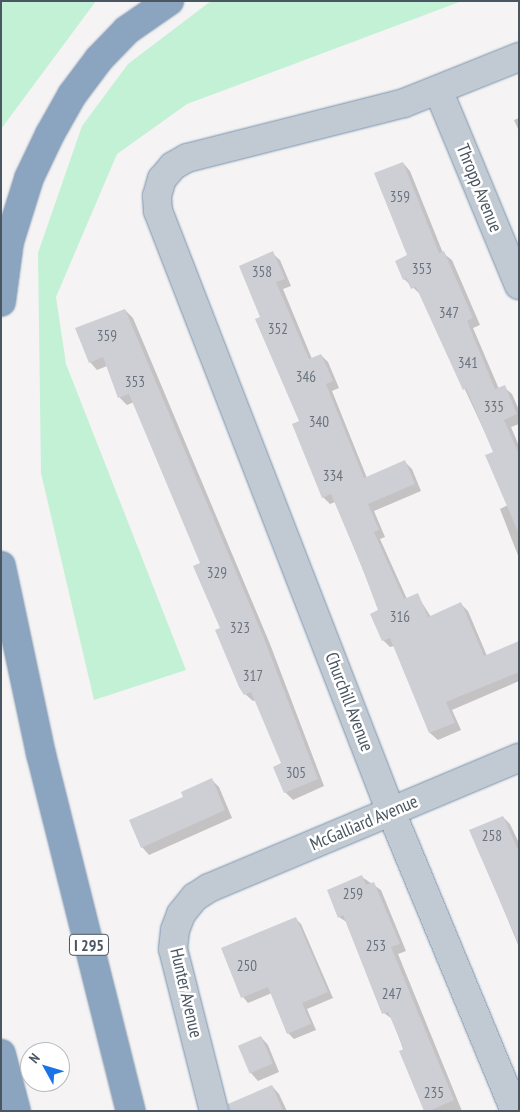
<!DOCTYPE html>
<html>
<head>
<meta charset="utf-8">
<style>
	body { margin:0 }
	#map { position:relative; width:520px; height:1112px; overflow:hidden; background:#f5f3f3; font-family:"PT Sans Narrow",sans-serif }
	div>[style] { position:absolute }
	.green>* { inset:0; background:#c3f1d5 }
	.shadow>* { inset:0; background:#0003 }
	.building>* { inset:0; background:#cdcfd5; transform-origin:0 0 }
	.roads { filter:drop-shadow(0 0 1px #7690ad) drop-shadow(0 0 1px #7690ad) }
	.minor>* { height:28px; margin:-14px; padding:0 14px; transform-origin:14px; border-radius:14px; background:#c1cad2 }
	.highway>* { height:28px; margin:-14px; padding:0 14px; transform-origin:14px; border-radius:14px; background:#8ba5c1 }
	span { translate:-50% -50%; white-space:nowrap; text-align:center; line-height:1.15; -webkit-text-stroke:5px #fff; paint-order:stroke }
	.number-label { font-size:15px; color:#6b747e }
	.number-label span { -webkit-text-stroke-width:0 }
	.shield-label span { padding:1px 4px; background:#fff; border:1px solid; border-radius:4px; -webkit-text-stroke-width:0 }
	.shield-label { font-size:16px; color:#4a5661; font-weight:700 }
	.street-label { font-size:18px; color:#4a5661 }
	.frame { position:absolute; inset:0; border:2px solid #4a5661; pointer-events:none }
	.north { position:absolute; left:20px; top:1042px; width:50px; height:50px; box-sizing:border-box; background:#fff; border:1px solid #b7bbc0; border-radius:50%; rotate:309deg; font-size:14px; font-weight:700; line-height:20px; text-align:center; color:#4a5661 }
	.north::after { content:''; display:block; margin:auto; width:18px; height:22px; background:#1a73e8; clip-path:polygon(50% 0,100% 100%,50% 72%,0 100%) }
</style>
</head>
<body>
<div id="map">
	<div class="green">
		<div style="clip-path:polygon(1px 1px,96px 1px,1px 129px)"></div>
		<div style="clip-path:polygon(211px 1px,462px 1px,187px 104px,117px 154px,56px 297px,66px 364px,186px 670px,94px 700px,41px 473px,38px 253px,82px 126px,128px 64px)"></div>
	</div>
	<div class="shadow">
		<div style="clip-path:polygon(519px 118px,519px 131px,514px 120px)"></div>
		<div style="clip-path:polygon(403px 163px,410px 171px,443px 253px,452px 260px,480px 325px,473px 328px,499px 389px,504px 387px,512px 394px,519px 410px,519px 424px,511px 427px,519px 446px,519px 558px,500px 509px,508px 505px,494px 452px,421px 295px,404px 279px,408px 256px)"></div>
		<div style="clip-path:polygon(272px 253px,280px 260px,291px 286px,283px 289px,312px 359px,321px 355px,328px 362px,339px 388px,332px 391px,367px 478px,405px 462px,412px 469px,421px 491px,374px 511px,385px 537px,380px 539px,407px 599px,417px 595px,431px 617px,461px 604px,468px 611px,487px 656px,519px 647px,519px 681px,452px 710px,461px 730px,438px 740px,430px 733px,395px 646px,390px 647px,383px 640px,380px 611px,335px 502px,330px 504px,323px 497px,301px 421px,262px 318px)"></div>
		<div style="clip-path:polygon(125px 310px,133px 318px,270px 644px,324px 786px,293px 800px,285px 792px,283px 764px,256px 700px,253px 701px,245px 694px,202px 564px,134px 402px,127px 405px,120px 398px,107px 366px,97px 370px,90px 362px)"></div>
		<div style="clip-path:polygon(212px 780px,219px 787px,232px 818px,149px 855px,142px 847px,185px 798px)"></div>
		<div style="clip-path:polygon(503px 817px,510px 824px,519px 843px,519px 947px,471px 830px)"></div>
		<div style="clip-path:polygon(362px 877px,381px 890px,406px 951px,398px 954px,462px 1111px,426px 1111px,392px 1019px,384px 1013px,348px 923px,339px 917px)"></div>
		<div style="clip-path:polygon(295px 918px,301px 924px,333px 998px,307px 1009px,316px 1030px,294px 1039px,288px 1033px,272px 993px,248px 1003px,243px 997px,222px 949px)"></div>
		<div style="clip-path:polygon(261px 1037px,268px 1045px,279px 1072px,258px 1081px,251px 1073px)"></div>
		<div style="clip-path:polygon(272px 1086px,279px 1094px,287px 1111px,251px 1111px)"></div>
	</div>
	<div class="building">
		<div style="clip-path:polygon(403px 162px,439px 253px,444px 251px,473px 318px,467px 321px,495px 389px,505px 385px,517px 414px,504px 420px,519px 454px,519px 534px,485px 455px,493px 452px,466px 388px,463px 390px,416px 287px,411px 289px,406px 278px,403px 280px,395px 261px,407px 255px,374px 173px)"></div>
		<div style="clip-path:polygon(273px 251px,285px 279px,276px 282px,309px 359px,321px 354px,333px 381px,326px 384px,364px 478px,405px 460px,415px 484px,368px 504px,379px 530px,374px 532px,404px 599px,418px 593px,428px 617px,461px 602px,484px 656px,519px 641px,519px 672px,446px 702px,455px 723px,429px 733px,390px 638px,382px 641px,370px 614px,378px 610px,360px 562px,331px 494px,322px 498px,292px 424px,299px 421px,255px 319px,260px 317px,239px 266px)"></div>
		<div style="clip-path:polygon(125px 309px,263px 636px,318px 779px,284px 793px,273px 767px,281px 763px,251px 692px,244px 695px,239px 687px,215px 630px,220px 628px,193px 566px,200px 563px,129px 394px,118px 398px,103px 357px,89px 363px,75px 328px)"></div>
		<div style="clip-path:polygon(212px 778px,225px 810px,141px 848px,129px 820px,183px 797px,181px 792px)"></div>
		<div style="clip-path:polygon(503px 816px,519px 852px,519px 945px,469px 830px)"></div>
		<div style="clip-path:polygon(362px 875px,366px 885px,374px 882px,400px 944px,391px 947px,454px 1100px,429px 1111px,424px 1111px,399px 1051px,404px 1049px,388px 1012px,382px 1014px,343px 915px,338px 918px,327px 890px)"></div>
		<div style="clip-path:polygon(296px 917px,328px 992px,302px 1003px,311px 1024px,287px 1034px,268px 987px,241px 998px,221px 948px)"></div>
		<div style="left:261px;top:1036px;width:30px;height:25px;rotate:67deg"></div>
		<div style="clip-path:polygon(272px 1085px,283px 1111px,229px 1111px,228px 1104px)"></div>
	</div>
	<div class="roads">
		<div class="minor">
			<div style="left:439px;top:92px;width:209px;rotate:67.5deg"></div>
			<div style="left:214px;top:1111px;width:167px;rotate:-104.2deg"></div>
			<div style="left:173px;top:949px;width:19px;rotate:-84deg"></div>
			<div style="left:175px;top:930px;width:17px;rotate:-69deg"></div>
			<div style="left:181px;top:914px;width:22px;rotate:-51deg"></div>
			<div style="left:195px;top:897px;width:17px;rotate:-33deg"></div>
			<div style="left:209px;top:888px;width:336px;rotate:-22.8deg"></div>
			<div style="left:515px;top:1111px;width:324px;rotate:-112.5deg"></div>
			<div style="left:391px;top:812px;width:645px;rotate:-111.19deg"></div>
			<div style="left:158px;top:211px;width:15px;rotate:-94deg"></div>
			<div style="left:157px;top:196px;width:18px;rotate:-74deg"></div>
			<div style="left:162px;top:179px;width:17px;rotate:-50deg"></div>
			<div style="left:173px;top:166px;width:16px;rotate:-30deg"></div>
			<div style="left:187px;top:158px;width:224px;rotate:-14.2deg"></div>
			<div style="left:404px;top:103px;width:124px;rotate:-21.8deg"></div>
		</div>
		<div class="highway">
			<div style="left:1px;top:302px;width:61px;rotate:-82.4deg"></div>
			<div style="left:9px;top:242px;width:67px;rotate:-72.6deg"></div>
			<div style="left:29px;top:178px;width:49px;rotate:-64.5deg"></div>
			<div style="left:50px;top:134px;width:45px;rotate:-60.6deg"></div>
			<div style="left:72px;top:95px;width:45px;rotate:-53.1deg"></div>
			<div style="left:99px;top:59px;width:40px;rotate:-46deg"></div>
			<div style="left:127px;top:30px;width:51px;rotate:-34.6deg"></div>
			<div style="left:1px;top:566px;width:192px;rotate:78deg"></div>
			<div style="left:41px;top:754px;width:368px;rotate:75.9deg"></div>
			<div style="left:1px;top:1054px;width:59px;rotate:75.3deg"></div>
		</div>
	</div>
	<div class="number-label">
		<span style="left:400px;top:197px">359</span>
		<span style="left:422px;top:269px">353</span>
		<span style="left:262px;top:272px">358</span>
		<span style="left:449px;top:313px">347</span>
		<span style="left:278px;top:329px">352</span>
		<span style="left:107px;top:336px">359</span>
		<span style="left:468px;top:363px">341</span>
		<span style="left:306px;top:377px">346</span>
		<span style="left:135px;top:382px">353</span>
		<span style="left:494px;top:407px">335</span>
		<span style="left:319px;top:422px">340</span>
		<span style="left:333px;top:476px">334</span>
		<span style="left:217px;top:573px">329</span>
		<span style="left:400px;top:617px">316</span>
		<span style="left:240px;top:628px">323</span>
		<span style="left:253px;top:676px">317</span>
		<span style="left:296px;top:773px">305</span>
		<span style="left:492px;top:836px">258</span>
		<span style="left:353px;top:894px">259</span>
		<span style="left:376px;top:946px">253</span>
		<span style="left:247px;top:966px">250</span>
		<span style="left:392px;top:994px">247</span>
		<span style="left:434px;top:1093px">235</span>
	</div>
	<div class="shield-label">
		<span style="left:89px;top:945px">I 295</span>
	</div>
	<div class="street-label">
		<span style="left:479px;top:188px;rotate:68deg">Thropp Avenue</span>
		<span style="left:349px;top:702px;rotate:69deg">Churchill Avenue</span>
		<span style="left:364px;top:823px;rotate:-23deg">McGalliard Avenue</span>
		<span style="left:186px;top:993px;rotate:77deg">Hunter Avenue</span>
	</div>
	<div class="frame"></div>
	<div class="north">N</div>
</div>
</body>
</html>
